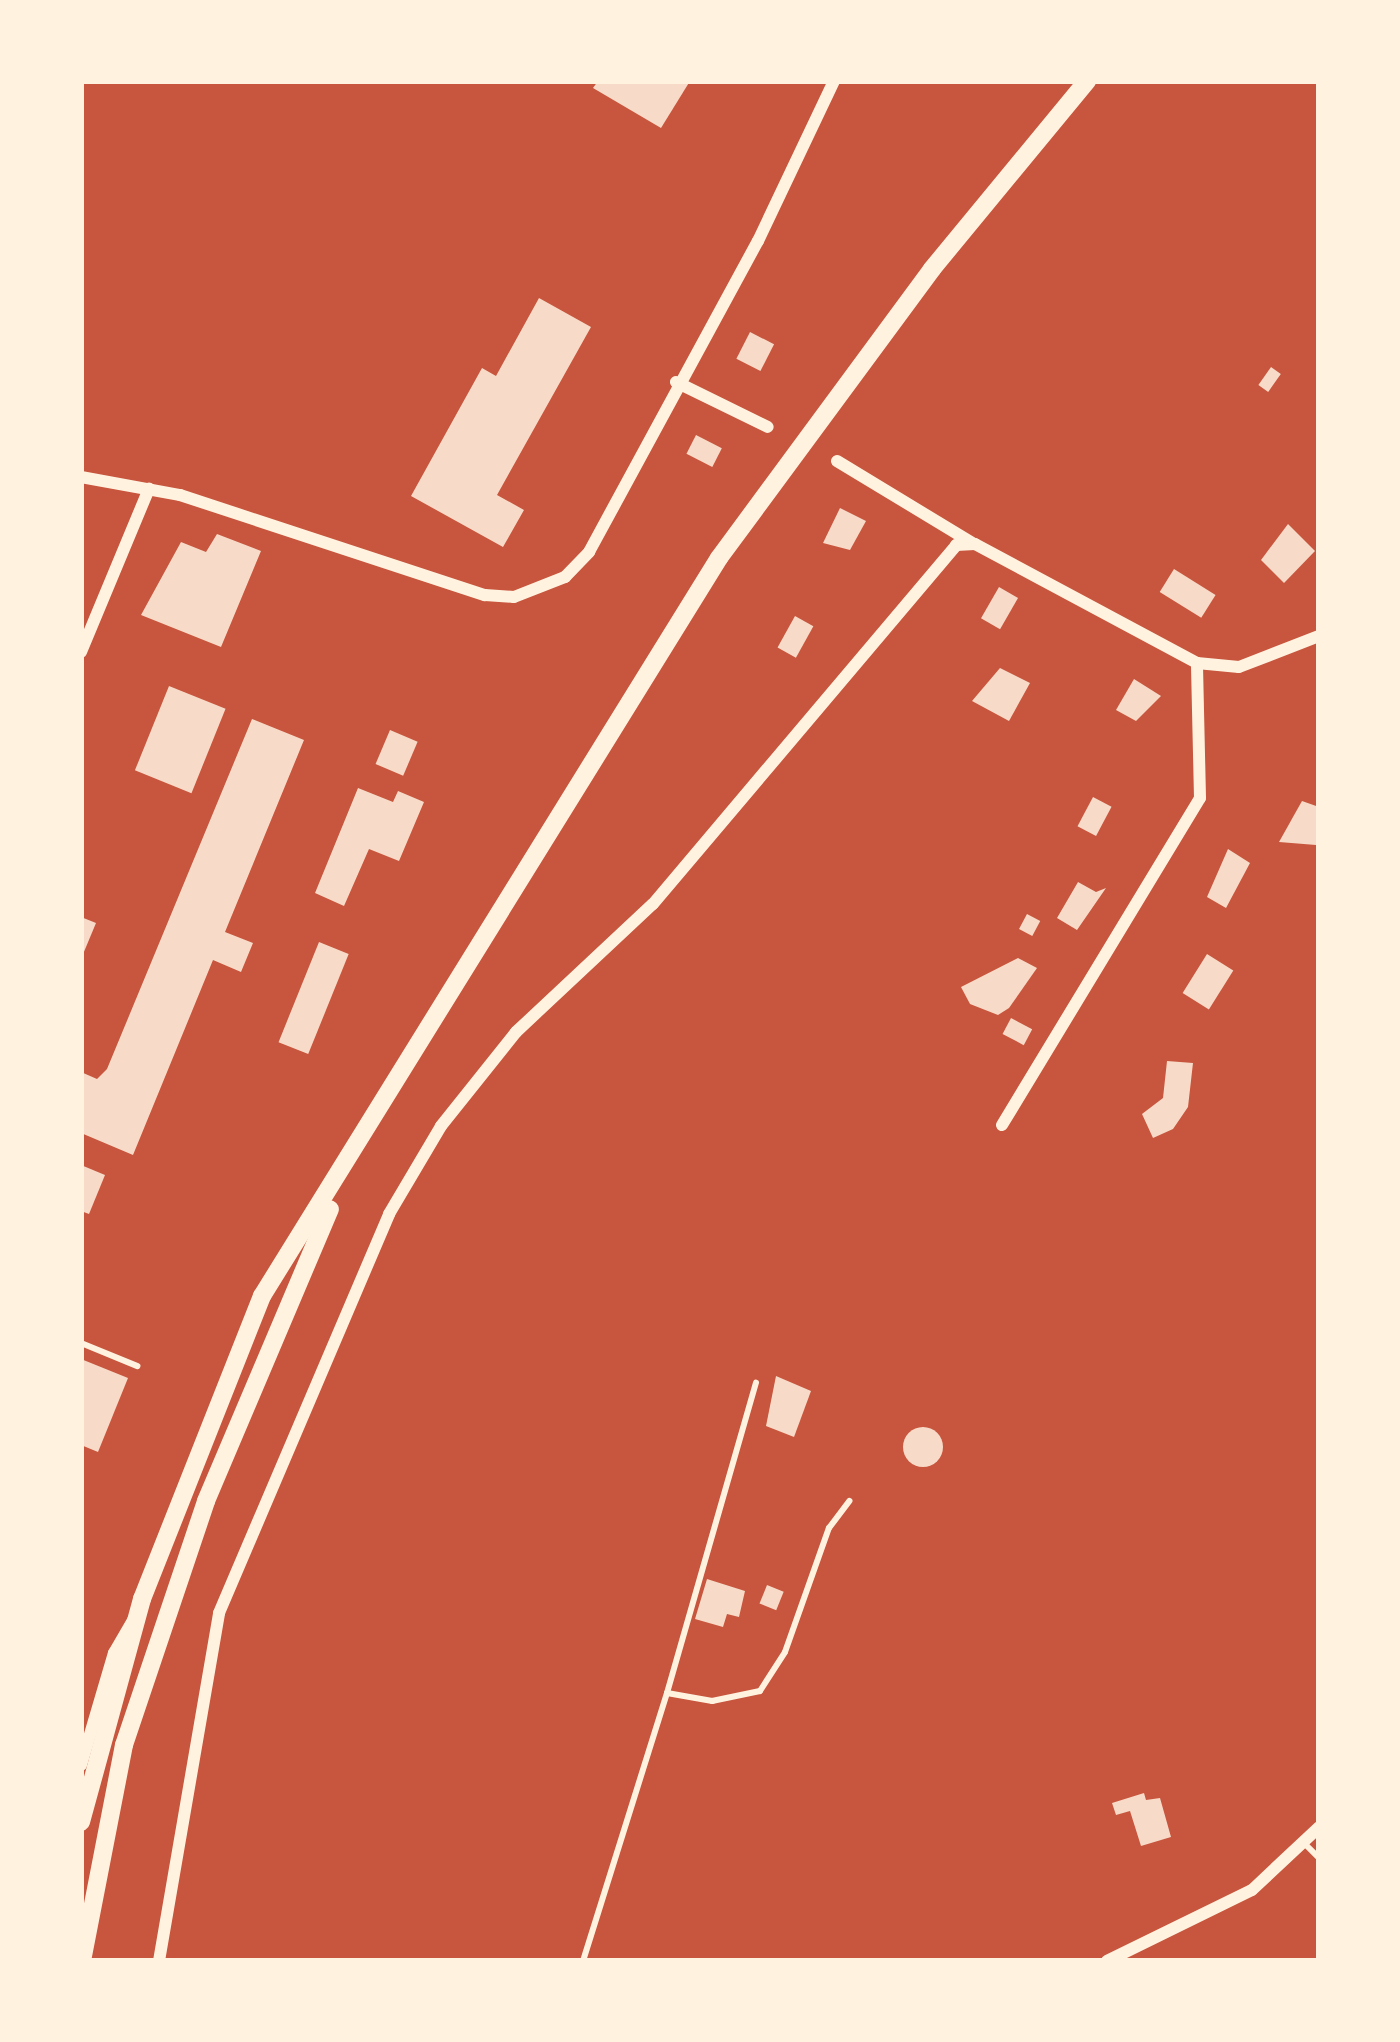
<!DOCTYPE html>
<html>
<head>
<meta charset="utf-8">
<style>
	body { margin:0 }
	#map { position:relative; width:1400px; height:2042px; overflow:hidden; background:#c8553d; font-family:"PT Sans",sans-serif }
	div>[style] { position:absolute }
	.building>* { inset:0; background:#f7dbc8; transform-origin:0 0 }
	.round { border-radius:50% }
	.service>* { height:6px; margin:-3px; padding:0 3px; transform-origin:3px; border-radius:3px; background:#fff3e0 }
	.minor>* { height:12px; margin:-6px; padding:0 6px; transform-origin:6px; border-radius:6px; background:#fff3e0 }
	.primary>* { height:18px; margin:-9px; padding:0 9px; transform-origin:9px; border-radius:9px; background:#fff3e0 }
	span { translate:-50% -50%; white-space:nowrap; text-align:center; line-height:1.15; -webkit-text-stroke:10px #fff3e0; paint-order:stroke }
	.frame { position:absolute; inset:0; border:84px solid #fff3e0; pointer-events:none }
</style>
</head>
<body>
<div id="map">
	<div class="building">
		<div style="clip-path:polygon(598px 81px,690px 81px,661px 128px,593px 88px)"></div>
		<div style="clip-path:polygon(539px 298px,591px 327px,497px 495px,524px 510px,503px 547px,411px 496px,482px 368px,496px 376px)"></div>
		<div style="left:750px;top:332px;width:27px;height:30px;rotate:27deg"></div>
		<div style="left:1271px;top:367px;width:12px;height:22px;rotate:35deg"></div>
		<div style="left:696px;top:435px;width:29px;height:21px;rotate:27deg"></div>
		<div style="clip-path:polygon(840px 508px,866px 521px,850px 550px,823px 543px)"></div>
		<div style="clip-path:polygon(1288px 524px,1315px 551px,1284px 583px,1261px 560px)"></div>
		<div style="clip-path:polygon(217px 534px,261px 551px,221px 647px,141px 615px,181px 542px,206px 552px)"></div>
		<div style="left:1174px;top:569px;width:49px;height:27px;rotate:32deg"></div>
		<div style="left:999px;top:587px;width:22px;height:36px;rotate:30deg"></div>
		<div style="left:795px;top:616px;width:21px;height:36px;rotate:29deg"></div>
		<div style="clip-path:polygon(1000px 668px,1030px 683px,1009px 721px,972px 701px)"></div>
		<div style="clip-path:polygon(1134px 679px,1161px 696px,1136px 721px,1116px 710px)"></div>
		<div style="left:169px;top:686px;width:61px;height:91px;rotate:22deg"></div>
		<div style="clip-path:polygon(252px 719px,304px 740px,225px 932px,253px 943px,241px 972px,213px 960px,133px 1155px,81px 1133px,81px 1072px,97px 1079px,107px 1069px)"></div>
		<div style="left:390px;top:730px;width:30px;height:37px;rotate:23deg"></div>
		<div style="clip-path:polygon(358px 788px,393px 802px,398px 791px,424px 802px,399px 861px,369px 849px,344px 906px,315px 893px)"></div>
		<div style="left:1093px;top:797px;width:21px;height:33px;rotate:28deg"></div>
		<div style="clip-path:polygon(1302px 801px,1319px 807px,1316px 845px,1279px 842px)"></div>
		<div style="clip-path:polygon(1228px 849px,1250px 863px,1226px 908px,1207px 897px)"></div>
		<div style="clip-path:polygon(1078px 882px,1096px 892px,1106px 888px,1077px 930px,1057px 918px)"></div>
		<div style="left:1027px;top:914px;width:15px;height:17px;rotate:28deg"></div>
		<div style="clip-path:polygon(81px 917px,96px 923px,81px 959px)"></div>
		<div style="left:319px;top:942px;width:32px;height:108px;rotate:22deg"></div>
		<div style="left:1207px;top:954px;width:31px;height:46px;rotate:32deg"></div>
		<div style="clip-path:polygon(1018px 958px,1037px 968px,1009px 1008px,998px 1015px,970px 1004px,961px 987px)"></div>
		<div style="left:1011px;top:1018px;width:24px;height:18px;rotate:28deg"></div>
		<div style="clip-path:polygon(1167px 1061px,1193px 1063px,1188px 1107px,1173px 1129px,1153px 1138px,1142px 1114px,1163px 1098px)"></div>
		<div style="clip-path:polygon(81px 1165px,105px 1175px,89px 1214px,81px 1211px)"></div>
		<div style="clip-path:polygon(81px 1359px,128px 1378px,98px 1452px,81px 1445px)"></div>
		<div style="clip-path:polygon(776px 1376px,811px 1391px,794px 1437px,766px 1426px)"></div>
		<div class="round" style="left:903px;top:1427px;width:40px;height:40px"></div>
		<div style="clip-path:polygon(707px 1579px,745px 1591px,739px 1617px,727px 1614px,723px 1627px,695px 1619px)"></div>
		<div style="left:767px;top:1585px;width:18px;height:20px;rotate:22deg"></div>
		<div style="clip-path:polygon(1144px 1793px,1146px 1800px,1160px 1798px,1171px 1837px,1141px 1846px,1130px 1811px,1116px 1815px,1112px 1803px)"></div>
	</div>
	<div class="service">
		<div style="left:81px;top:1343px;width:61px;rotate:22.3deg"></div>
		<div style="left:667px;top:1693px;width:323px;rotate:-74deg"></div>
		<div style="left:1305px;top:1844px;width:20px;rotate:45deg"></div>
		<div style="left:583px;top:1961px;width:281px;rotate:-72.6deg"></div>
		<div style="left:667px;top:1693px;width:46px;rotate:10.1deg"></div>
		<div style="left:712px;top:1701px;width:49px;rotate:-11.8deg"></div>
		<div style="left:760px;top:1691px;width:46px;rotate:-57.3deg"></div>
		<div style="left:785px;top:1652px;width:132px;rotate:-70.5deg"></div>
		<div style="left:829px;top:1528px;width:34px;rotate:-53deg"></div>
	</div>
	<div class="minor">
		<div style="left:676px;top:382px;width:102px;rotate:26.1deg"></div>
		<div style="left:837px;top:461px;width:160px;rotate:31.2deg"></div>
		<div style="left:81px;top:477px;width:101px;rotate:10.3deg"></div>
		<div style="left:180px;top:495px;width:321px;rotate:18.2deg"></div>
		<div style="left:485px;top:595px;width:29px;rotate:4deg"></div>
		<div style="left:514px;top:597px;width:55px;rotate:-21.4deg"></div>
		<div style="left:565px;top:577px;width:35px;rotate:-46deg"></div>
		<div style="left:589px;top:552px;width:354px;rotate:-61.5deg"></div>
		<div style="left:758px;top:241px;width:177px;rotate:-64.6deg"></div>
		<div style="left:81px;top:652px;width:177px;rotate:-67.4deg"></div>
		<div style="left:1002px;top:1125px;width:382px;rotate:-58.8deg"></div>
		<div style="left:1200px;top:798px;width:135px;rotate:-91.3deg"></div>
		<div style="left:81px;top:1765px;width:117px;rotate:-73.6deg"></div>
		<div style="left:114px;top:1653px;width:44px;rotate:-59.9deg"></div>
		<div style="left:159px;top:1961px;width:353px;rotate:-80.2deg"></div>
		<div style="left:219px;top:1613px;width:434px;rotate:-66.9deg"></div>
		<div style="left:389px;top:1214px;width:102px;rotate:-59.4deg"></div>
		<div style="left:441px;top:1126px;width:120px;rotate:-51.4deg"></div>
		<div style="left:516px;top:1032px;width:187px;rotate:-43.1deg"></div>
		<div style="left:653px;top:904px;width:470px;rotate:-49.8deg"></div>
		<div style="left:956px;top:545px;width:19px;rotate:-3deg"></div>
		<div style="left:975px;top:544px;width:252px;rotate:28.2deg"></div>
		<div style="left:1197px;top:663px;width:42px;rotate:5.4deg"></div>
		<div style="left:1239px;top:667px;width:86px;rotate:-21.2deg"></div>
		<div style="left:1107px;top:1961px;width:161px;rotate:-26.1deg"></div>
		<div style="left:1252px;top:1890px;width:92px;rotate:-43.2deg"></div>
	</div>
	<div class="primary">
		<div style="left:81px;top:1822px;width:231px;rotate:-74.7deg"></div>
		<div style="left:142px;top:1599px;width:326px;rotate:-68.4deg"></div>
		<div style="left:262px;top:1296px;width:868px;rotate:-58.23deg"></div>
		<div style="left:719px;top:558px;width:359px;rotate:-53.6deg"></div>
		<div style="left:932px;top:269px;width:244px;rotate:-50.5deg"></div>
		<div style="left:82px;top:1961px;width:220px;rotate:-79deg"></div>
		<div style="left:124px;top:1745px;width:257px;rotate:-71.4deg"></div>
		<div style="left:206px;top:1501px;width:317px;rotate:-67deg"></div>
	</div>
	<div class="frame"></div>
</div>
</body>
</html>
